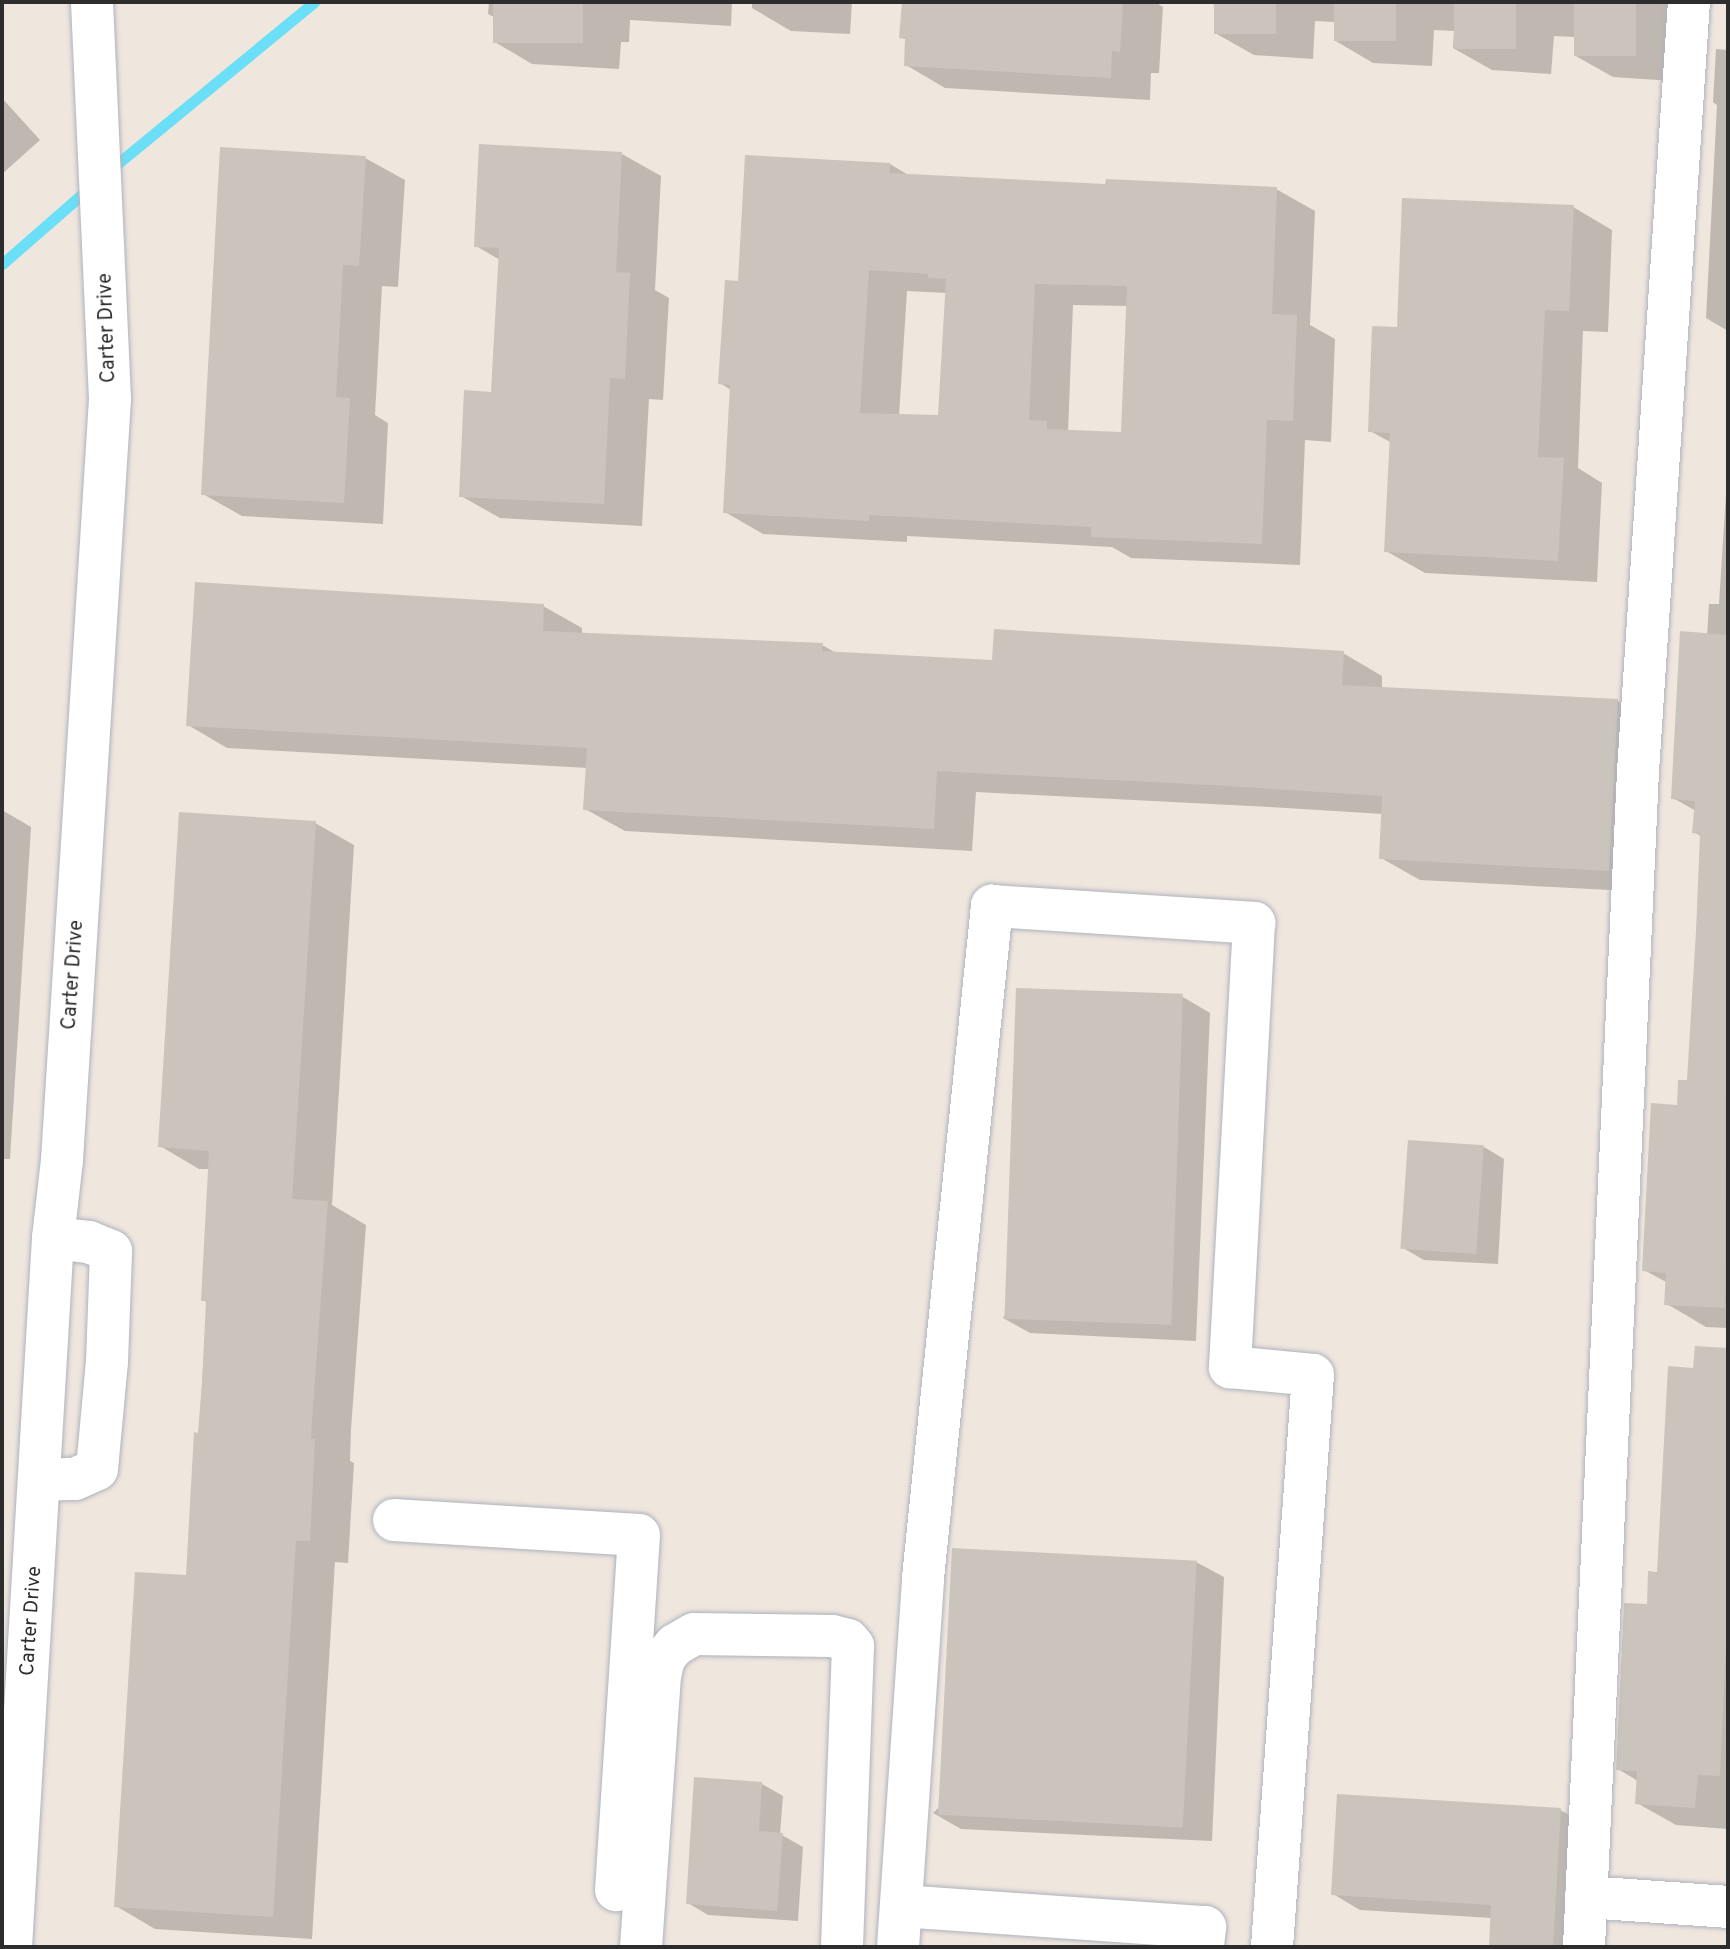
<!DOCTYPE html>
<html>
<head>
<meta charset="utf-8">
<style>
	body { margin:0 }
	#map { position:relative; width:1730px; height:1949px; overflow:hidden; background:#efe6de; font-family:Overpass,sans-serif }
	div>[style] { position:absolute }
	.shadow>* { inset:0; background:#0003 }
	.stream>* { height:11px; margin:-5.5px; padding:0 5.5px; transform-origin:5.5px; border-radius:5.5px; background:#6bdff7 }
	.building>* { inset:0; background:#cbc4bd; transform-origin:0 0 }
	.roads { filter:drop-shadow(0 0 2px #aeb3bd) drop-shadow(0 0 2px #aeb3bd) }
	.minor>* { height:42px; margin:-21px; padding:0 21px; transform-origin:21px; border-radius:21px; background:#fff }
	span { translate:-50% -50%; white-space:nowrap; text-align:center; line-height:1.15; -webkit-text-stroke:7px #fff; paint-order:stroke }
	.street-label { font-size:20px; color:#2d2d2d }
	.frame { position:absolute; inset:0; border:4px solid #2d2d2d; pointer-events:none }
</style>
</head>
<body>
<div id="map">
	<div class="shadow">
		<div style="clip-path:polygon(489px 2px,732px 2px,731px 26px,630px 20px,629px 42px,621px 42px,619px 69px,532px 64px,493px 41px,494px 17px,488px 14px)"></div>
		<div style="clip-path:polygon(752px 2px,852px 2px,850px 34px,791px 31px,752px 8px)"></div>
		<div style="clip-path:polygon(904px 2px,1155px 2px,1163px 7px,1159px 73px,1151px 73px,1150px 100px,945px 88px,906px 65px,907px 40px,901px 37px)"></div>
		<div style="clip-path:polygon(1210px 2px,1698px 2px,1672px 81px,1613px 77px,1574px 55px,1574px 37px,1554px 36px,1551px 74px,1492px 70px,1453px 48px,1454px 31px,1434px 30px,1432px 66px,1373px 63px,1334px 40px,1335px 22px,1315px 21px,1313px 59px,1254px 55px,1215px 33px,1216px 6px)"></div>
		<div style="clip-path:polygon(1716px 49px,1728px 50px,1728px 331px,1706px 318px,1717px 105px,1713px 102px)"></div>
		<div style="clip-path:polygon(2px 98px,40px 140px,2px 174px)"></div>
		<div style="clip-path:polygon(622px 154px,661px 176px,655px 290px,669px 298px,663px 400px,649px 399px,642px 526px,500px 518px,461px 496px,493px 394px,500px 260px,476px 246px)"></div>
		<div style="clip-path:polygon(365px 158px,405px 180px,398px 287px,382px 286px,375px 415px,388px 423px,383px 524px,242px 516px,203px 494px)"></div>
		<div style="clip-path:polygon(evenodd,890px 164px,910px 176px,1107px 187px,1276px 189px,1315px 211px,1310px 325px,1335px 339px,1331px 442px,1305px 440px,1300px 565px,1131px 558px,1112px 547px,907px 536px,907px 542px,763px 534px,725px 512px,731px 390px,720px 383px,740px 283px,890px 164px,907px 291px,947px 293px,940px 417px,899px 416px,907px 291px,890px 164px,1073px 305px,1128px 306px,1123px 434px,1068px 432px,1073px 305px)"></div>
		<div style="clip-path:polygon(1573px 207px,1612px 230px,1608px 332px,1583px 331px,1578px 468px,1602px 483px,1597px 582px,1425px 573px,1386px 551px,1392px 443px,1370px 431px)"></div>
		<div style="clip-path:polygon(1728px 462px,1728px 1328px,1706px 1327px,1667px 1304px,1668px 1283px,1644px 1270px,1678px 1107px,1688px 1082px,1702px 837px,1694px 832px,1696px 811px,1673px 798px,1707px 636px,1709px 604px,1719px 604px)"></div>
		<div style="clip-path:polygon(543px 606px,582px 628px,582px 634px,822px 645px,838px 654px,994px 662px,1343px 653px,1382px 676px,1382px 689px,1618px 701px,1657px 724px,1648px 892px,1420px 880px,1381px 858px,1383px 814px,1270px 807px,976px 792px,972px 851px,625px 831px,585px 809px,588px 768px,227px 748px,188px 725px)"></div>
		<div style="clip-path:polygon(2px 810px,31px 827px,10px 1159px,2px 1159px)"></div>
		<div style="clip-path:polygon(315px 823px,354px 845px,332px 1205px,366px 1225px,351px 1429px,350px 1461px,354px 1463px,348px 1563px,335px 1562px,312px 1939px,155px 1929px,116px 1906px,188px 1577px,208px 1303px,203px 1300px,210px 1169px,199px 1169px,160px 1146px)"></div>
		<div style="clip-path:polygon(1183px 997px,1210px 1013px,1196px 1341px,1030px 1333px,1003px 1318px)"></div>
		<div style="clip-path:polygon(1484px 1147px,1504px 1159px,1498px 1264px,1424px 1260px,1403px 1248px)"></div>
		<div style="clip-path:polygon(1728px 1350px,1728px 1829px,1676px 1825px,1637px 1803px,1638px 1781px,1618px 1769px,1649px 1606px,1659px 1574px,1695px 1370px)"></div>
		<div style="clip-path:polygon(1196px 1562px,1224px 1577px,1212px 1841px,961px 1829px,933px 1813px)"></div>
		<div style="clip-path:polygon(762px 1784px,783px 1796px,780px 1834px,803px 1847px,798px 1921px,708px 1915px,688px 1903px)"></div>
		<div style="clip-path:polygon(1560px 1810px,1588px 1825px,1580px 1947px,1491px 1947px,1492px 1918px,1360px 1910px,1333px 1894px)"></div>
	</div>
	<div class="stream">
		<div style="left:111px;top:169px;width:263px;rotate:-39.4deg"></div>
		<div style="left:2px;top:264px;width:116px;rotate:-41.1deg"></div>
	</div>
	<div class="building">
		<div style="left:493px;top:2px;width:90px;height:41px"></div>
		<div style="clip-path:polygon(902px 2px,1123px 2px,1120px 52px,1112px 51px,1111px 78px,904px 66px,905px 39px,899px 38px)"></div>
		<div style="left:1214px;top:2px;width:62px;height:32px"></div>
		<div style="left:1334px;top:2px;width:62px;height:39px"></div>
		<div style="left:1454px;top:2px;width:62px;height:47px"></div>
		<div style="left:1574px;top:2px;width:62px;height:54px"></div>
		<div style="clip-path:polygon(479px 144px,622px 152px,616px 272px,630px 273px,625px 379px,610px 378px,604px 504px,459px 497px,464px 390px,491px 392px,499px 248px,474px 247px)"></div>
		<div style="clip-path:polygon(220px 147px,366px 156px,359px 266px,343px 265px,336px 397px,350px 398px,344px 503px,201px 495px)"></div>
		<div style="clip-path:polygon(evenodd,745px 155px,890px 163px,890px 173px,1105px 184px,1106px 179px,1277px 187px,1272px 314px,1297px 315px,1293px 421px,1267px 420px,1262px 544px,1091px 537px,1091px 527px,869px 515px,869px 521px,723px 513px,730px 385px,718px 384px,725px 280px,738px 281px,745px 155px,869px 270px,928px 274px,928px 278px,946px 279px,938px 415px,860px 413px,869px 270px,745px 155px,1035px 284px,1127px 286px,1121px 432px,1047px 429px,1047px 421px,1029px 420px,1035px 284px)"></div>
		<div style="clip-path:polygon(1402px 198px,1574px 205px,1569px 311px,1545px 310px,1538px 457px,1564px 458px,1558px 561px,1384px 552px,1390px 433px,1368px 432px,1372px 326px,1397px 327px)"></div>
		<div style="clip-path:polygon(195px 582px,544px 604px,543px 631px,823px 643px,822px 651px,992px 660px,994px 629px,1344px 651px,1342px 685px,1618px 699px,1609px 871px,1379px 859px,1382px 796px,1229px 786px,937px 771px,934px 829px,583px 810px,587px 748px,186px 726px)"></div>
		<div style="clip-path:polygon(1680px 631px,1728px 635px,1725px 1308px,1664px 1305px,1666px 1273px,1642px 1271px,1651px 1103px,1677px 1105px,1678px 1080px,1687px 1080px,1696px 931px,1700px 834px,1692px 833px,1695px 801px,1671px 799px)"></div>
		<div style="clip-path:polygon(179px 812px,316px 821px,292px 1199px,328px 1201px,313px 1406px,311px 1439px,315px 1439px,310px 1541px,296px 1541px,273px 1917px,114px 1907px,135px 1572px,186px 1575px,194px 1432px,198px 1433px,202px 1383px,206px 1301px,201px 1301px,209px 1151px,158px 1147px)"></div>
		<div style="left:1016px;top:988px;width:167px;height:331px;rotate:2deg"></div>
		<div style="left:1408px;top:1140px;width:76px;height:109px;rotate:4deg"></div>
		<div style="clip-path:polygon(1695px 1346px,1728px 1348px,1728px 1601px,1720px 1776px,1698px 1775px,1695px 1808px,1635px 1804px,1637px 1771px,1616px 1770px,1624px 1603px,1647px 1604px,1648px 1571px,1657px 1572px,1668px 1366px,1693px 1368px)"></div>
		<div style="left:952px;top:1548px;width:245px;height:267px;rotate:3deg"></div>
		<div style="clip-path:polygon(694px 1777px,762px 1782px,759px 1831px,783px 1833px,777px 1911px,686px 1904px)"></div>
		<div style="clip-path:polygon(1337px 1794px,1561px 1808px,1553px 1947px,1489px 1947px,1491px 1905px,1331px 1895px)"></div>
	</div>
	<div class="roads">
		<div class="minor">
			<div style="left:41px;top:1480px;width:34px;rotate:-2deg"></div>
			<div style="left:75px;top:1479px;width:24px;rotate:-24deg"></div>
			<div style="left:97px;top:1469px;width:107px;rotate:-84.7deg"></div>
			<div style="left:107px;top:1362px;width:111px;rotate:-87.9deg"></div>
			<div style="left:111px;top:1251px;width:24px;rotate:-158deg"></div>
			<div style="left:89px;top:1242px;width:36px;rotate:-174deg"></div>
			<div style="left:394px;top:1520px;width:245px;rotate:3.5deg"></div>
			<div style="left:639px;top:1535px;width:356px;rotate:93.7deg"></div>
			<div style="left:1586px;top:1897px;width:142px;rotate:4deg"></div>
			<div style="left:901px;top:1906px;width:305px;rotate:4deg"></div>
			<div style="left:1205px;top:1927px;width:20px;rotate:96deg"></div>
			<div style="left:11px;top:1947px;width:710px;rotate:-86.61deg"></div>
			<div style="left:53px;top:1238px;width:79px;rotate:-83.4deg"></div>
			<div style="left:62px;top:1160px;width:763px;rotate:-86.39deg"></div>
			<div style="left:110px;top:399px;width:397px;rotate:-92.6deg"></div>
			<div style="left:641px;top:1947px;width:272px;rotate:-86deg"></div>
			<div style="left:660px;top:1676px;width:18px;rotate:-77deg"></div>
			<div style="left:664px;top:1658px;width:17px;rotate:-50deg"></div>
			<div style="left:675px;top:1645px;width:22px;rotate:-30deg"></div>
			<div style="left:694px;top:1634px;width:138px;rotate:0.8deg"></div>
			<div style="left:832px;top:1636px;width:16px;rotate:14deg"></div>
			<div style="left:848px;top:1640px;width:8px;rotate:50deg"></div>
			<div style="left:853px;top:1646px;width:301px;rotate:92.1deg"></div>
			<div style="left:898px;top:1947px;width:370px;rotate:-86.1deg"></div>
			<div style="left:923px;top:1578px;width:676px;rotate:-84.14deg"></div>
			<div style="left:992px;top:906px;width:263px;rotate:3.7deg"></div>
			<div style="left:1254px;top:923px;width:445px;rotate:93.1deg"></div>
			<div style="left:1230px;top:1367px;width:83px;rotate:5.5deg"></div>
			<div style="left:1313px;top:1375px;width:573px;rotate:94.1deg"></div>
			<div style="left:1584px;top:1947px;width:1177px;rotate:-87.37deg"></div>
			<div style="left:1638px;top:771px;width:771px;rotate:-86.21deg"></div>
		</div>
	</div>
	<div class="street-label">
		<span style="left:108px;top:328px;rotate:-92deg">Carter Drive</span>
		<span style="left:74px;top:975px;rotate:-86deg">Carter Drive</span>
		<span style="left:32px;top:1621px;rotate:-86deg">Carter Drive</span>
	</div>
	<div class="frame"></div>
</div>
</body>
</html>
